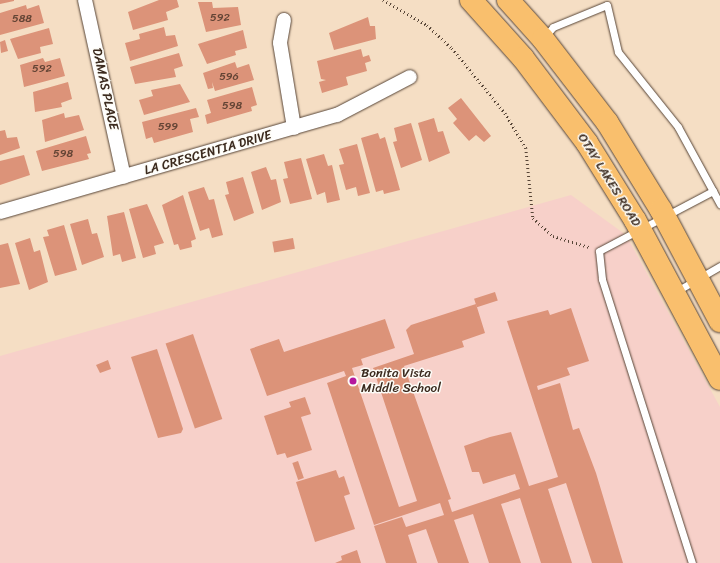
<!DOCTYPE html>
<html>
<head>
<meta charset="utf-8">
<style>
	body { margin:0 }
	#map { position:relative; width:720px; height:563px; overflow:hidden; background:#f5dec4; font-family:Sriracha,sans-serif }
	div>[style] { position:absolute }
	.built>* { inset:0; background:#f7d0c9 }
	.building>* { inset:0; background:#dc9379; transform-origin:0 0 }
	.path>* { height:2.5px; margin-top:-1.25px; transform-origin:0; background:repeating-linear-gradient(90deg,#574537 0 1px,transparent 0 4px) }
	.roads { filter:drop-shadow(0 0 1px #574537) drop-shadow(0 0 1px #574537) }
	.lane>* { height:7px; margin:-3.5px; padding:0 3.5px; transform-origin:3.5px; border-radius:3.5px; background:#fff }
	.street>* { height:14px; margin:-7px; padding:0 7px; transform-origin:7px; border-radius:7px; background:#fff }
	.primary>* { height:22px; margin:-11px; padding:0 11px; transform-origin:11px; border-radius:11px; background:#f9bf6d }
	.dots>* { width:11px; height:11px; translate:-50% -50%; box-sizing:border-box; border:2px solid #fdfcf7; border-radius:50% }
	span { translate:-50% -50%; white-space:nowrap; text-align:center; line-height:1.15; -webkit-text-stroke:3px #fdfcf7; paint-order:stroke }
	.number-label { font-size:11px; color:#634435 }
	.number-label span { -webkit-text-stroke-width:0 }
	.street-label { font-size:13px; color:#3b2a1e }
	.poi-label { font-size:13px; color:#3b2a1e }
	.left { translate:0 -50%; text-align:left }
</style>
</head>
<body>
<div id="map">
	<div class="built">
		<div style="clip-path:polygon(571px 195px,626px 235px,720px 407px,720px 563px,0 563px,0 356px)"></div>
	</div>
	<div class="building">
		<div style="clip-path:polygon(0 0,14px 0,14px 1px,0 4px)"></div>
		<div style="clip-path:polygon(159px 0,177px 0,179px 7px,166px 12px,168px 20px,133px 30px,128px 12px)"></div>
		<div style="clip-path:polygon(198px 2px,212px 2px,213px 8px,238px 7px,241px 25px,206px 32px)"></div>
		<div style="clip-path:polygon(26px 5px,27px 9px,39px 5px,44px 23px,0 35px,0 13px)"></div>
		<div style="clip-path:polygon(368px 17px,370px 26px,375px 26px,376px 39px,334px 50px,329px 33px)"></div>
		<div style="clip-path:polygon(164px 27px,166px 36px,175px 35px,178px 46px,130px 61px,125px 43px,140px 39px,139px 34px)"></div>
		<div style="clip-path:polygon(49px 28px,53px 44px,40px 47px,41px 53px,18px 59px,10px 39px)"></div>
		<div style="clip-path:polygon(243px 30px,247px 48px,235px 51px,236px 55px,207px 64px,198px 44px)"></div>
		<div style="clip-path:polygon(5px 40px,8px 51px,1px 53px,0 42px)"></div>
		<div style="clip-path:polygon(361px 49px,363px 57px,369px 55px,371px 61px,365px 63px,367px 71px,346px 77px,348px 85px,322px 93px,319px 82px,326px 80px,321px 79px,317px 61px)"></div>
		<div style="clip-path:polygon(179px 53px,183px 66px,174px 69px,176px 77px,135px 84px,130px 67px)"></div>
		<div style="clip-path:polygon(43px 58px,45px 62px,60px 58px,65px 76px,24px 87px,20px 65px)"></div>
		<div style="clip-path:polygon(235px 62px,237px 68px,249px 64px,254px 80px,215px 91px,212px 82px,213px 88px,208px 89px,203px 73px)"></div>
		<div style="clip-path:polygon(68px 82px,72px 99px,61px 103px,62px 107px,35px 112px,33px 92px)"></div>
		<div style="clip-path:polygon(180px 84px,190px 102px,144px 115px,139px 100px,153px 96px,151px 90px)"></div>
		<div style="clip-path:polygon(252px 87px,257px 105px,251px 107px,252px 111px,207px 124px,205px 115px,211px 113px,207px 100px)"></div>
		<div style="clip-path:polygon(461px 98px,491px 136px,484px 142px,476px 135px,469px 141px,453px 123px,457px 119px,448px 108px)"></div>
		<div style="clip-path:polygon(196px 108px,199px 117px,190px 119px,193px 132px,154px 143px,152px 137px,146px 139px,142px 122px)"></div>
		<div style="clip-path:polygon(64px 113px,65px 118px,79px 115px,84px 130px,45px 142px,42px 120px)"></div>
		<div style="clip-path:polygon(434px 118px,438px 132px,443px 131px,450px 153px,429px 162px,418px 123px)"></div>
		<div style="clip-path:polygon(411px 123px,422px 160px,401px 168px,393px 142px,397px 141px,394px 128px)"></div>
		<div style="clip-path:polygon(5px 130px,7px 138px,17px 137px,20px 148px,0 155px,0 131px)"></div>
		<div style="clip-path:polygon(378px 133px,380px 139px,385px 137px,400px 190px,384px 194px,383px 190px,376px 192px,361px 138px)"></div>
		<div style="clip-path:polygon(86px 136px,91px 153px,87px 154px,89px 159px,42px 171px,36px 151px)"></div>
		<div style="clip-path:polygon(357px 144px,370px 193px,358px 196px,356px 187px,346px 190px,339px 165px,344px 164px,339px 149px)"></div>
		<div style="clip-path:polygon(324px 154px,328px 166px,332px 165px,340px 200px,327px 203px,325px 192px,317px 195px,306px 159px)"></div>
		<div style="clip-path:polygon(24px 155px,30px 175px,0 185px,0 161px)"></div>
		<div style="clip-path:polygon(301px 158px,312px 199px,290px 204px,283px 179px,288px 178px,284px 162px)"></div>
		<div style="clip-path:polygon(266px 167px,271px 180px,276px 179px,281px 202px,262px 210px,251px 172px)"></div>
		<div style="clip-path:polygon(243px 177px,254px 213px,234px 221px,225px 195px,229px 194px,226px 182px)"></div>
		<div style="clip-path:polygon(204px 187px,209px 200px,214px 199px,223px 235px,212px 238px,209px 228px,200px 231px,188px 192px)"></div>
		<div style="clip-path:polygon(183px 195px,196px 239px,191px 241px,192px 247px,180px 250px,178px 244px,174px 245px,162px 205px)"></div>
		<div style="clip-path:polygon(147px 204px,164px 243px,154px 246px,156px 254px,143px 258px,129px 209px)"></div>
		<div style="clip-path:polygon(124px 212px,136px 258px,122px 262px,120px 254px,113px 256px,107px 216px)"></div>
		<div style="clip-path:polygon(88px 219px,92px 234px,97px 233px,104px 257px,82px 265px,70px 224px)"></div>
		<div style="clip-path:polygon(64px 225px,77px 270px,55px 276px,43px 237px,49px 236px,47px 230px)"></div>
		<div style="clip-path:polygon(30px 238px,34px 252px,40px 250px,48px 282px,29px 290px,15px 243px)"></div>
		<div style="left:293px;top:238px;width:11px;height:21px;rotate:80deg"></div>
		<div style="clip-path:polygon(8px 243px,20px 284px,0 288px,0 245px)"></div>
		<div style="left:495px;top:292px;width:9px;height:22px;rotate:72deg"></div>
		<div style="clip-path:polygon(476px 304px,485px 333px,462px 341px,464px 347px,404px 366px,451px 499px,448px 500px,452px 512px,520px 489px,515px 474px,483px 484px,479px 472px,472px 472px,464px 446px,490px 437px,511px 432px,529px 486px,558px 477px,507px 321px,548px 310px,550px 315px,571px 308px,589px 361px,567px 368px,570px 375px,537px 386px,538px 390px,560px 383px,573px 430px,579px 428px,596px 473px,623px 563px,592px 563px,566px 483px,548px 489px,572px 563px,541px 563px,520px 498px,501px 504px,521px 563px,489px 563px,473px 514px,454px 520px,469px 563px,438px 563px,426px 529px,408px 535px,417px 563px,386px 563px,374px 526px,402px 517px,406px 527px,444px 515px,440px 503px,374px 525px,327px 383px,346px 376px,344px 371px,267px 396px,250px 349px,279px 339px,284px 352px,385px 319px,395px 348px,361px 359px,363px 365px,352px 368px,399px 507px,417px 501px,373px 368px,414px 354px,406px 330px,411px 325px)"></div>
		<div style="left:193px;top:334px;width:90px;height:29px;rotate:71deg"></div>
		<div style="clip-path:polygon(157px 349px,183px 429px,181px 433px,158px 438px,131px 357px)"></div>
		<div style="clip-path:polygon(108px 360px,111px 369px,100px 373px,96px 365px)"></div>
		<div style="clip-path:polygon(305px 397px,311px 414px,301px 417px,312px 450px,287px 458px,285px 453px,277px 455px,264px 416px,291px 407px,289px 402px)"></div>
		<div style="left:298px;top:461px;width:18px;height:6px;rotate:71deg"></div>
		<div style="clip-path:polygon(336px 470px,339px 478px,344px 476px,350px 494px,344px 496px,355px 529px,315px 542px,296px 482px)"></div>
		<div style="clip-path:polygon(357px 550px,361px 563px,335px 563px,342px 560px,341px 556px)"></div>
	</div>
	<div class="path">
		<div style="left:383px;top:0;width:51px;rotate:29.6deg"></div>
		<div style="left:427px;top:25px;width:34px;rotate:43deg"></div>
		<div style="left:452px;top:48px;width:84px;rotate:50.8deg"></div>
		<div style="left:505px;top:113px;width:41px;rotate:59deg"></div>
		<div style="left:526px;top:148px;width:70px;rotate:84.3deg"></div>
		<div style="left:533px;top:218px;width:27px;rotate:42deg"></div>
		<div style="left:553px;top:236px;width:38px;rotate:17deg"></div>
	</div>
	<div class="roads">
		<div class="lane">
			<div style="left:544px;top:38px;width:14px;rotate:-51deg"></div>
			<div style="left:553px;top:27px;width:58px;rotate:-22.2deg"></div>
			<div style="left:607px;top:5px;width:48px;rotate:76.8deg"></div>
			<div style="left:618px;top:52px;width:96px;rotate:51.3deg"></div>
			<div style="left:678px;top:127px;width:88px;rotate:61.4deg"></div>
			<div style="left:675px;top:292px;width:52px;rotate:-30deg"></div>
			<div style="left:692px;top:563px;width:298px;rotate:-107.6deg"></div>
			<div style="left:602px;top:279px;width:28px;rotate:-96deg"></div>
			<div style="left:599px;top:251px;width:129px;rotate:-27.8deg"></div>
		</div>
		<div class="street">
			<div style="left:85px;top:0;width:181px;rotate:77.6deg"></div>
			<div style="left:284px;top:20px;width:23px;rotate:100deg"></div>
			<div style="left:280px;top:43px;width:86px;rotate:80.6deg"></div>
			<div style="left:0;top:212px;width:351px;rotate:-16.1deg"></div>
			<div style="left:337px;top:115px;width:82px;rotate:-27.5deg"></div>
		</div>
		<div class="primary">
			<div style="left:471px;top:0;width:78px;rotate:48.1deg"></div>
			<div style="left:523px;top:58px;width:106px;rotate:53deg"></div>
			<div style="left:587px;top:143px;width:91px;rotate:58.1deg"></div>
			<div style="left:635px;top:220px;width:180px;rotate:61.9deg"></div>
			<div style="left:508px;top:0;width:52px;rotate:48.1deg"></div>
			<div style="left:543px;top:39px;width:105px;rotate:52.4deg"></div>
			<div style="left:607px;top:122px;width:103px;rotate:58.5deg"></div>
			<div style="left:661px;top:210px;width:126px;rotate:62deg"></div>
		</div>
	</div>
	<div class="dots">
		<div style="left:353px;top:381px;background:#b5179e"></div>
	</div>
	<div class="number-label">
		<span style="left:220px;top:18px">592</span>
		<span style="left:22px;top:19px">588</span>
		<span style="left:42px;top:69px">592</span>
		<span style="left:229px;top:77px">596</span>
		<span style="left:232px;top:106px">598</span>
		<span style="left:168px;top:127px">599</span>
		<span style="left:63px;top:154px">598</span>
	</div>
	<div class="street-label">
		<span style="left:105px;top:89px;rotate:78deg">DAMAS PLACE</span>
		<span style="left:208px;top:153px;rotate:-16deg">LA CRESCENTIA DRIVE</span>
		<span style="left:609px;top:180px;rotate:58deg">OTAY LAKES ROAD</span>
	</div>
	<div class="poi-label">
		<span class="left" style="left:361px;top:381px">Bonita Vista<br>Middle School</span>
	</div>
</div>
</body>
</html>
